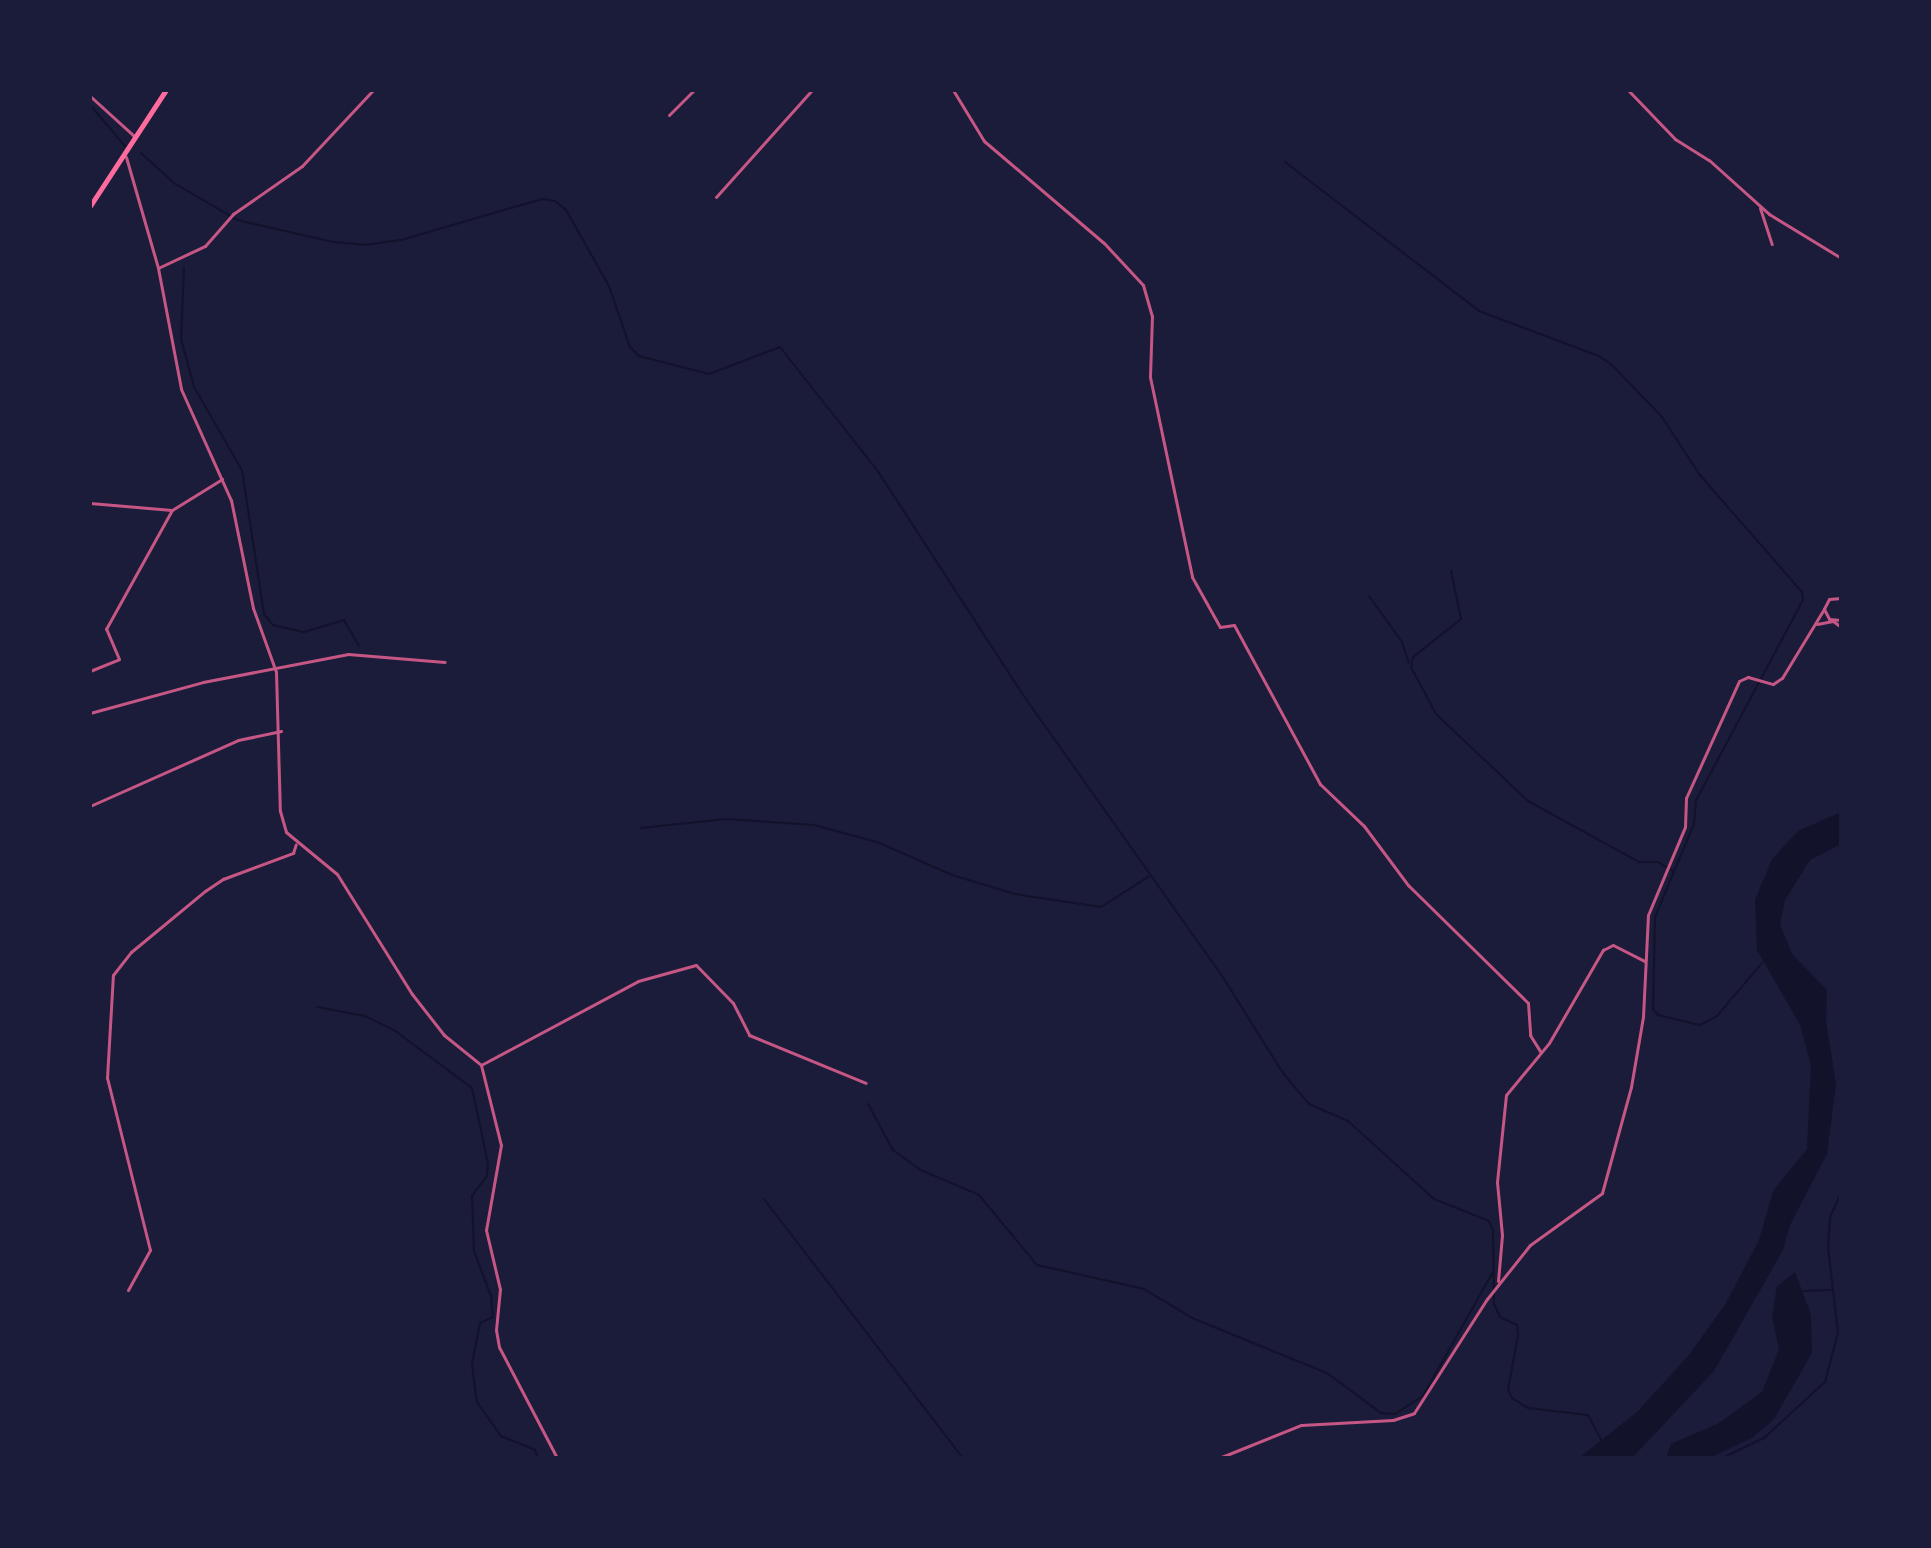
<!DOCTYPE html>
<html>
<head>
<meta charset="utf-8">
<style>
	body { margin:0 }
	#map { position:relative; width:1931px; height:1548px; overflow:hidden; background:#1b1b3a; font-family:"PT Sans",sans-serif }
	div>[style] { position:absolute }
	.water>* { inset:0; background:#12122b }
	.stream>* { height:2px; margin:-1px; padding:0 1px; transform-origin:1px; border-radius:1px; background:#12122b }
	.minor>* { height:3px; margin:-1.5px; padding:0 1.5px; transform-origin:1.5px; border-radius:1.5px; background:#c65784 }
	.secondary>* { height:5px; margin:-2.5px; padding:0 2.5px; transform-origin:2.5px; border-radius:2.5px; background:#ff6b9d }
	span { translate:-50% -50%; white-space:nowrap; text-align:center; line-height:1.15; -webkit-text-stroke:8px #1b1b3a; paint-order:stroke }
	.frame { position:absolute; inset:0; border:92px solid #1b1b3a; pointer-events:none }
</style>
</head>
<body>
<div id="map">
	<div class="water">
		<div style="clip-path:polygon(1841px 812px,1841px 844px,1810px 860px,1785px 900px,1780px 924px,1792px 954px,1827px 990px,1826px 1021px,1836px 1084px,1827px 1154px,1790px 1225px,1783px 1250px,1714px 1371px,1632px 1458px,1579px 1458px,1637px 1412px,1689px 1355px,1726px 1303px,1759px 1240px,1773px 1191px,1807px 1149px,1811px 1065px,1800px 1025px,1757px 950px,1755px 900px,1772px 859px,1798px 831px)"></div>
		<div style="clip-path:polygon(1795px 1272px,1811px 1315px,1812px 1353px,1774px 1419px,1752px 1438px,1709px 1458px,1666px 1458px,1671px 1444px,1719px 1423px,1762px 1392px,1779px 1349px,1772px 1317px,1777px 1286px)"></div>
	</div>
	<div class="stream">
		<div style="left:90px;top:105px;width:54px;rotate:49.5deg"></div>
		<div style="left:141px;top:153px;width:45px;rotate:42.3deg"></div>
		<div style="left:174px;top:183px;width:73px;rotate:30.4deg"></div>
		<div style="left:237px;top:220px;width:98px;rotate:12.9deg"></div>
		<div style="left:333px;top:242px;width:32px;rotate:5deg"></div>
		<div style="left:365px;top:245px;width:36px;rotate:-8deg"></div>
		<div style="left:401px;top:240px;width:147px;rotate:-16.2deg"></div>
		<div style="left:542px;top:199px;width:13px;rotate:9deg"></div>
		<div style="left:555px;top:201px;width:14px;rotate:39deg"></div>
		<div style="left:566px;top:210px;width:87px;rotate:60.5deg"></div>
		<div style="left:609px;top:286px;width:65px;rotate:71deg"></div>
		<div style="left:630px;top:347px;width:13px;rotate:45deg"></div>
		<div style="left:639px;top:356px;width:72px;rotate:14.4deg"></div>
		<div style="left:709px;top:374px;width:76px;rotate:-20.8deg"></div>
		<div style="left:780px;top:347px;width:160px;rotate:51.8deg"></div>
		<div style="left:879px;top:473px;width:261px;rotate:57deg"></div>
		<div style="left:1021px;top:692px;width:352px;rotate:54.7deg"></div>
		<div style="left:1224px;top:979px;width:111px;rotate:57.9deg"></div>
		<div style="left:1283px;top:1073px;width:40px;rotate:50deg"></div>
		<div style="left:1309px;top:1104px;width:43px;rotate:23.6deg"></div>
		<div style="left:1348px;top:1121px;width:116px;rotate:42.2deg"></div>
		<div style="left:1434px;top:1199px;width:59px;rotate:21.8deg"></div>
		<div style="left:1489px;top:1221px;width:11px;rotate:68deg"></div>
		<div style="left:1493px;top:1231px;width:73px;rotate:89.2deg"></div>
		<div style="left:1494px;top:1304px;width:14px;rotate:65deg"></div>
		<div style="left:1500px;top:1317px;width:19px;rotate:25deg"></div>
		<div style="left:1517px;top:1325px;width:10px;rotate:84deg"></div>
		<div style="left:1518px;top:1335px;width:56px;rotate:100.3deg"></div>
		<div style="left:1508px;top:1390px;width:9px;rotate:63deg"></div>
		<div style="left:1512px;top:1398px;width:19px;rotate:32deg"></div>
		<div style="left:1528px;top:1408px;width:60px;rotate:6.7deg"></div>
		<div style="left:1588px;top:1415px;width:30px;rotate:62deg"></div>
		<div style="left:1285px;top:162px;width:245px;rotate:37.5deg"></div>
		<div style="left:1479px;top:311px;width:128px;rotate:20.6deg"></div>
		<div style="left:1599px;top:356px;width:16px;rotate:35deg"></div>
		<div style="left:1612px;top:365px;width:72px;rotate:46.1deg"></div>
		<div style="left:1662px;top:417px;width:68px;rotate:57deg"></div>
		<div style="left:1699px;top:474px;width:157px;rotate:48.9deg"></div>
		<div style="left:1802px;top:592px;width:8px;rotate:83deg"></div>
		<div style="left:1803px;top:600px;width:227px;rotate:118.1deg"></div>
		<div style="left:1696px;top:800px;width:24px;rotate:95deg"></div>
		<div style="left:1694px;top:824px;width:101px;rotate:112.8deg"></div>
		<div style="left:1655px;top:917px;width:92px;rotate:91.2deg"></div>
		<div style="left:1653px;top:1009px;width:8px;rotate:50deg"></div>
		<div style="left:1658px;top:1015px;width:43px;rotate:13.4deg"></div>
		<div style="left:1700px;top:1025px;width:19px;rotate:-28deg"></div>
		<div style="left:1717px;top:1016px;width:70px;rotate:-49.7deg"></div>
		<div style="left:184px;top:268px;width:71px;rotate:92.4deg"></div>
		<div style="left:181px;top:339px;width:50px;rotate:74.8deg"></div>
		<div style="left:194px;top:387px;width:96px;rotate:60deg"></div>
		<div style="left:242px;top:470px;width:146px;rotate:81.3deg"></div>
		<div style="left:264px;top:614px;width:14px;rotate:51deg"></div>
		<div style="left:273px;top:625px;width:32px;rotate:13deg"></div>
		<div style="left:304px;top:632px;width:42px;rotate:-16.7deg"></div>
		<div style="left:344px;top:620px;width:30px;rotate:60deg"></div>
		<div style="left:1451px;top:571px;width:49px;rotate:78.2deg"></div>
		<div style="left:1461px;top:619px;width:61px;rotate:141.6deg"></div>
		<div style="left:1413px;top:657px;width:10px;rotate:101deg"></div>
		<div style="left:1411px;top:667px;width:53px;rotate:62deg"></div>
		<div style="left:1436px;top:714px;width:127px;rotate:43.4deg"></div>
		<div style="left:1528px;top:801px;width:127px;rotate:28.8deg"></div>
		<div style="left:1639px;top:862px;width:19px"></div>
		<div style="left:1658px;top:862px;width:19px;rotate:32deg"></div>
		<div style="left:1369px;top:596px;width:57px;rotate:54.3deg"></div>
		<div style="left:1402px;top:642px;width:22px;rotate:72deg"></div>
		<div style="left:641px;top:828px;width:86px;rotate:-6deg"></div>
		<div style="left:727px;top:819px;width:87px;rotate:3.9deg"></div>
		<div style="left:814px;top:825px;width:65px;rotate:15.1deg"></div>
		<div style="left:877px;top:842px;width:82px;rotate:23.7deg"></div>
		<div style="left:952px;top:875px;width:66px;rotate:16.8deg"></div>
		<div style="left:1015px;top:894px;width:87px;rotate:8.6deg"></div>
		<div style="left:1101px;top:907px;width:56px;rotate:-32.6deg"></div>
		<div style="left:317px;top:1007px;width:49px;rotate:10.6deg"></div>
		<div style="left:365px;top:1016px;width:32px;rotate:26deg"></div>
		<div style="left:394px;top:1030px;width:97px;rotate:36.6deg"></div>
		<div style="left:472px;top:1088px;width:78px;rotate:78.1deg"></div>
		<div style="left:488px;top:1164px;width:12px;rotate:95deg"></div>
		<div style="left:487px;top:1176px;width:25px;rotate:127deg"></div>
		<div style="left:472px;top:1196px;width:55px;rotate:87.9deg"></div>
		<div style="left:474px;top:1251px;width:48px;rotate:69.3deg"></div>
		<div style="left:491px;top:1296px;width:21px;rotate:85deg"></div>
		<div style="left:493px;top:1317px;width:14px;rotate:155deg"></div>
		<div style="left:480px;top:1323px;width:42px;rotate:101deg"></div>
		<div style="left:472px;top:1364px;width:38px;rotate:83deg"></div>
		<div style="left:477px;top:1402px;width:42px;rotate:54.8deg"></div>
		<div style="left:501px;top:1436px;width:37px;rotate:22deg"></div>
		<div style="left:535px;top:1450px;width:9px;rotate:69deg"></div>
		<div style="left:868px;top:1104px;width:52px;rotate:61.5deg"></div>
		<div style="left:893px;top:1150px;width:34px;rotate:36deg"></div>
		<div style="left:921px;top:1170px;width:63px;rotate:23.3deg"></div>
		<div style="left:979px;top:1195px;width:91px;rotate:50.4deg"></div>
		<div style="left:1037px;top:1265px;width:110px;rotate:12.6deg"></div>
		<div style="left:1144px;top:1289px;width:56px;rotate:31.1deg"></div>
		<div style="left:1192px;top:1318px;width:146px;rotate:22.2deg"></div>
		<div style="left:1327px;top:1373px;width:67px;rotate:36.5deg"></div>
		<div style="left:1381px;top:1413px;width:14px;rotate:4deg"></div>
		<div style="left:1395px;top:1414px;width:33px;rotate:-33deg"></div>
		<div style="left:1423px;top:1396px;width:142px;rotate:-60.6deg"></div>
		<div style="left:764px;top:1199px;width:327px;rotate:52.5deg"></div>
		<div style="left:1801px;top:1291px;width:30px;rotate:-2deg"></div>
		<div style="left:1722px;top:1458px;width:47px;rotate:-25.5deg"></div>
		<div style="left:1764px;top:1438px;width:83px;rotate:-42.6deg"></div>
		<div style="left:1825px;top:1382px;width:51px;rotate:-75.1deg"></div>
		<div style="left:1838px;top:1333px;width:87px;rotate:-96.6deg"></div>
		<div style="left:1828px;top:1247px;width:30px;rotate:-86deg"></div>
		<div style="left:1830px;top:1217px;width:26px;rotate:-65deg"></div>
	</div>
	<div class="minor">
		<div style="left:953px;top:90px;width:60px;rotate:58.7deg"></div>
		<div style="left:984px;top:141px;width:157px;rotate:40.4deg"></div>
		<div style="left:1104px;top:243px;width:57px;rotate:47.1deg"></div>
		<div style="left:1143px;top:285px;width:32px;rotate:74deg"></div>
		<div style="left:1152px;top:316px;width:61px;rotate:91.9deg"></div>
		<div style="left:1150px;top:377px;width:204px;rotate:78.1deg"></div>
		<div style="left:1192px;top:577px;width:57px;rotate:60.8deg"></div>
		<div style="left:1220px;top:627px;width:14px;rotate:-8deg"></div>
		<div style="left:1234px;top:625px;width:181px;rotate:61.6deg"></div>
		<div style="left:1320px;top:784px;width:61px;rotate:43.7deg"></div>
		<div style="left:1364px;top:826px;width:74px;rotate:53.3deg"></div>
		<div style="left:1408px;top:885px;width:168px;rotate:44.5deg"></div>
		<div style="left:1528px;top:1003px;width:32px;rotate:86deg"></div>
		<div style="left:1530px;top:1035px;width:19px;rotate:58deg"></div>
		<div style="left:1628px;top:90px;width:68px;rotate:46.2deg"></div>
		<div style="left:1675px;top:139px;width:40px;rotate:32deg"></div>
		<div style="left:1709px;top:160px;width:81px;rotate:42deg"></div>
		<div style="left:1769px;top:214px;width:84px;rotate:31.4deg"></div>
		<div style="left:90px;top:96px;width:59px;rotate:42.3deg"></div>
		<div style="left:669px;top:115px;width:35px;rotate:-45deg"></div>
		<div style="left:126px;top:157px;width:116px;rotate:73.9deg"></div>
		<div style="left:158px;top:268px;width:123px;rotate:79.2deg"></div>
		<div style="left:181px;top:389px;width:122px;rotate:65.8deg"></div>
		<div style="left:231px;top:500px;width:110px;rotate:78.5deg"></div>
		<div style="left:253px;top:608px;width:68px;rotate:70.2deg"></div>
		<div style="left:276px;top:672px;width:139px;rotate:88.4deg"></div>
		<div style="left:280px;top:811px;width:22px;rotate:74deg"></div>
		<div style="left:286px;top:832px;width:66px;rotate:39.5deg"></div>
		<div style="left:337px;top:874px;width:142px;rotate:58deg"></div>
		<div style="left:412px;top:994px;width:52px;rotate:52deg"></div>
		<div style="left:444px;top:1035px;width:48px;rotate:39deg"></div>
		<div style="left:716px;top:197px;width:144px;rotate:-48.1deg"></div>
		<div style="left:1760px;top:208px;width:38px;rotate:72deg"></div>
		<div style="left:158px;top:268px;width:52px;rotate:-25.1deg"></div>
		<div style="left:205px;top:246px;width:43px;rotate:-48.8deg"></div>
		<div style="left:233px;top:214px;width:84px;rotate:-34.8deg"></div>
		<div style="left:302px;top:166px;width:104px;rotate:-46.9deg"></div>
		<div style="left:90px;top:503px;width:82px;rotate:4.9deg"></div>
		<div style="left:1841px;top:598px;width:12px;rotate:175deg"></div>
		<div style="left:1829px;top:599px;width:11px;rotate:117deg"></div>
		<div style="left:1824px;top:609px;width:11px;rotate:63deg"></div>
		<div style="left:1829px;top:619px;width:12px;rotate:5deg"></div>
		<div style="left:1817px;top:624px;width:16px;rotate:-11deg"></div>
		<div style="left:1833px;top:621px;width:10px;rotate:37deg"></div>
		<div style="left:90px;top:671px;width:31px;rotate:-22deg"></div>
		<div style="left:119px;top:659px;width:33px;rotate:-113deg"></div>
		<div style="left:106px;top:629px;width:136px;rotate:-61deg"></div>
		<div style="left:172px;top:510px;width:59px;rotate:-31.8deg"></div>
		<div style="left:90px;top:713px;width:117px;rotate:-15.3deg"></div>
		<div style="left:203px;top:682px;width:148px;rotate:-10.9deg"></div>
		<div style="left:348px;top:654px;width:97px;rotate:4.7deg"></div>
		<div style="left:90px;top:806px;width:162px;rotate:-24deg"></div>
		<div style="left:238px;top:740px;width:44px;rotate:-11.8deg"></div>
		<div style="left:481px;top:1065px;width:178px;rotate:-28.1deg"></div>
		<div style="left:638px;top:981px;width:60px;rotate:-15.4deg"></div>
		<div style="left:696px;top:965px;width:53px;rotate:45.8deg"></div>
		<div style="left:733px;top:1003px;width:36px;rotate:63deg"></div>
		<div style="left:749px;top:1035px;width:126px;rotate:22.3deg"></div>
		<div style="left:481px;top:1065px;width:82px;rotate:76deg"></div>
		<div style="left:501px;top:1145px;width:86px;rotate:100deg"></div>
		<div style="left:486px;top:1230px;width:61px;rotate:76.7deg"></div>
		<div style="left:500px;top:1289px;width:41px;rotate:95.6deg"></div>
		<div style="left:496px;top:1330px;width:17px;rotate:80deg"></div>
		<div style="left:499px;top:1347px;width:125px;rotate:62.4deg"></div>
		<div style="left:1498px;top:1281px;width:46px;rotate:-85deg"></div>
		<div style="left:1502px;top:1235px;width:53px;rotate:-95.4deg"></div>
		<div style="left:1497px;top:1182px;width:87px;rotate:-84.1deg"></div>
		<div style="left:1506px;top:1095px;width:67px;rotate:-50.4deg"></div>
		<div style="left:1549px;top:1043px;width:108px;rotate:-59.9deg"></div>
		<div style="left:1603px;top:950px;width:11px;rotate:-27deg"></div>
		<div style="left:1613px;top:945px;width:35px;rotate:27deg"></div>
		<div style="left:128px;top:1290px;width:46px;rotate:-61.2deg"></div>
		<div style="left:150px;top:1250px;width:177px;rotate:-104deg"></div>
		<div style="left:107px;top:1078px;width:103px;rotate:-86.7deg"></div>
		<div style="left:113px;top:975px;width:29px;rotate:-52deg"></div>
		<div style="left:131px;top:952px;width:96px;rotate:-39.5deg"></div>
		<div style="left:205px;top:891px;width:22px;rotate:-34deg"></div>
		<div style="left:223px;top:879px;width:75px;rotate:-20.4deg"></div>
		<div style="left:293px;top:853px;width:9px;rotate:-72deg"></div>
		<div style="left:1219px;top:1458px;width:88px;rotate:-21.9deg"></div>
		<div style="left:1301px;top:1425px;width:92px;rotate:-3.1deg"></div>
		<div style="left:1393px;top:1420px;width:22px;rotate:-18deg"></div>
		<div style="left:1414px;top:1413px;width:135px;rotate:-57.4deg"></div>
		<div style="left:1487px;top:1299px;width:69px;rotate:-51.5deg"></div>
		<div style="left:1530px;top:1245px;width:89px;rotate:-35.8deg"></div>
		<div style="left:1602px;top:1193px;width:110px;rotate:-74.7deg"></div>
		<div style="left:1631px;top:1087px;width:71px;rotate:-80.3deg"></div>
		<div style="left:1643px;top:1017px;width:102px;rotate:-87.2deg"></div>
		<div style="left:1648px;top:915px;width:95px;rotate:-67.2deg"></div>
		<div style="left:1685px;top:827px;width:29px;rotate:-88deg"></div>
		<div style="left:1686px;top:798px;width:128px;rotate:-65.6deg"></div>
		<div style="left:1739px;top:681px;width:10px;rotate:-24deg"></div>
		<div style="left:1748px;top:677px;width:26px;rotate:16deg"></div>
		<div style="left:1773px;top:684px;width:11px;rotate:-34deg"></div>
		<div style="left:1782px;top:678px;width:81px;rotate:-58.7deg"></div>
	</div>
	<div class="secondary">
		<div style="left:90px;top:206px;width:139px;rotate:-56.8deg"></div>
	</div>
	<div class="frame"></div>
</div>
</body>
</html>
